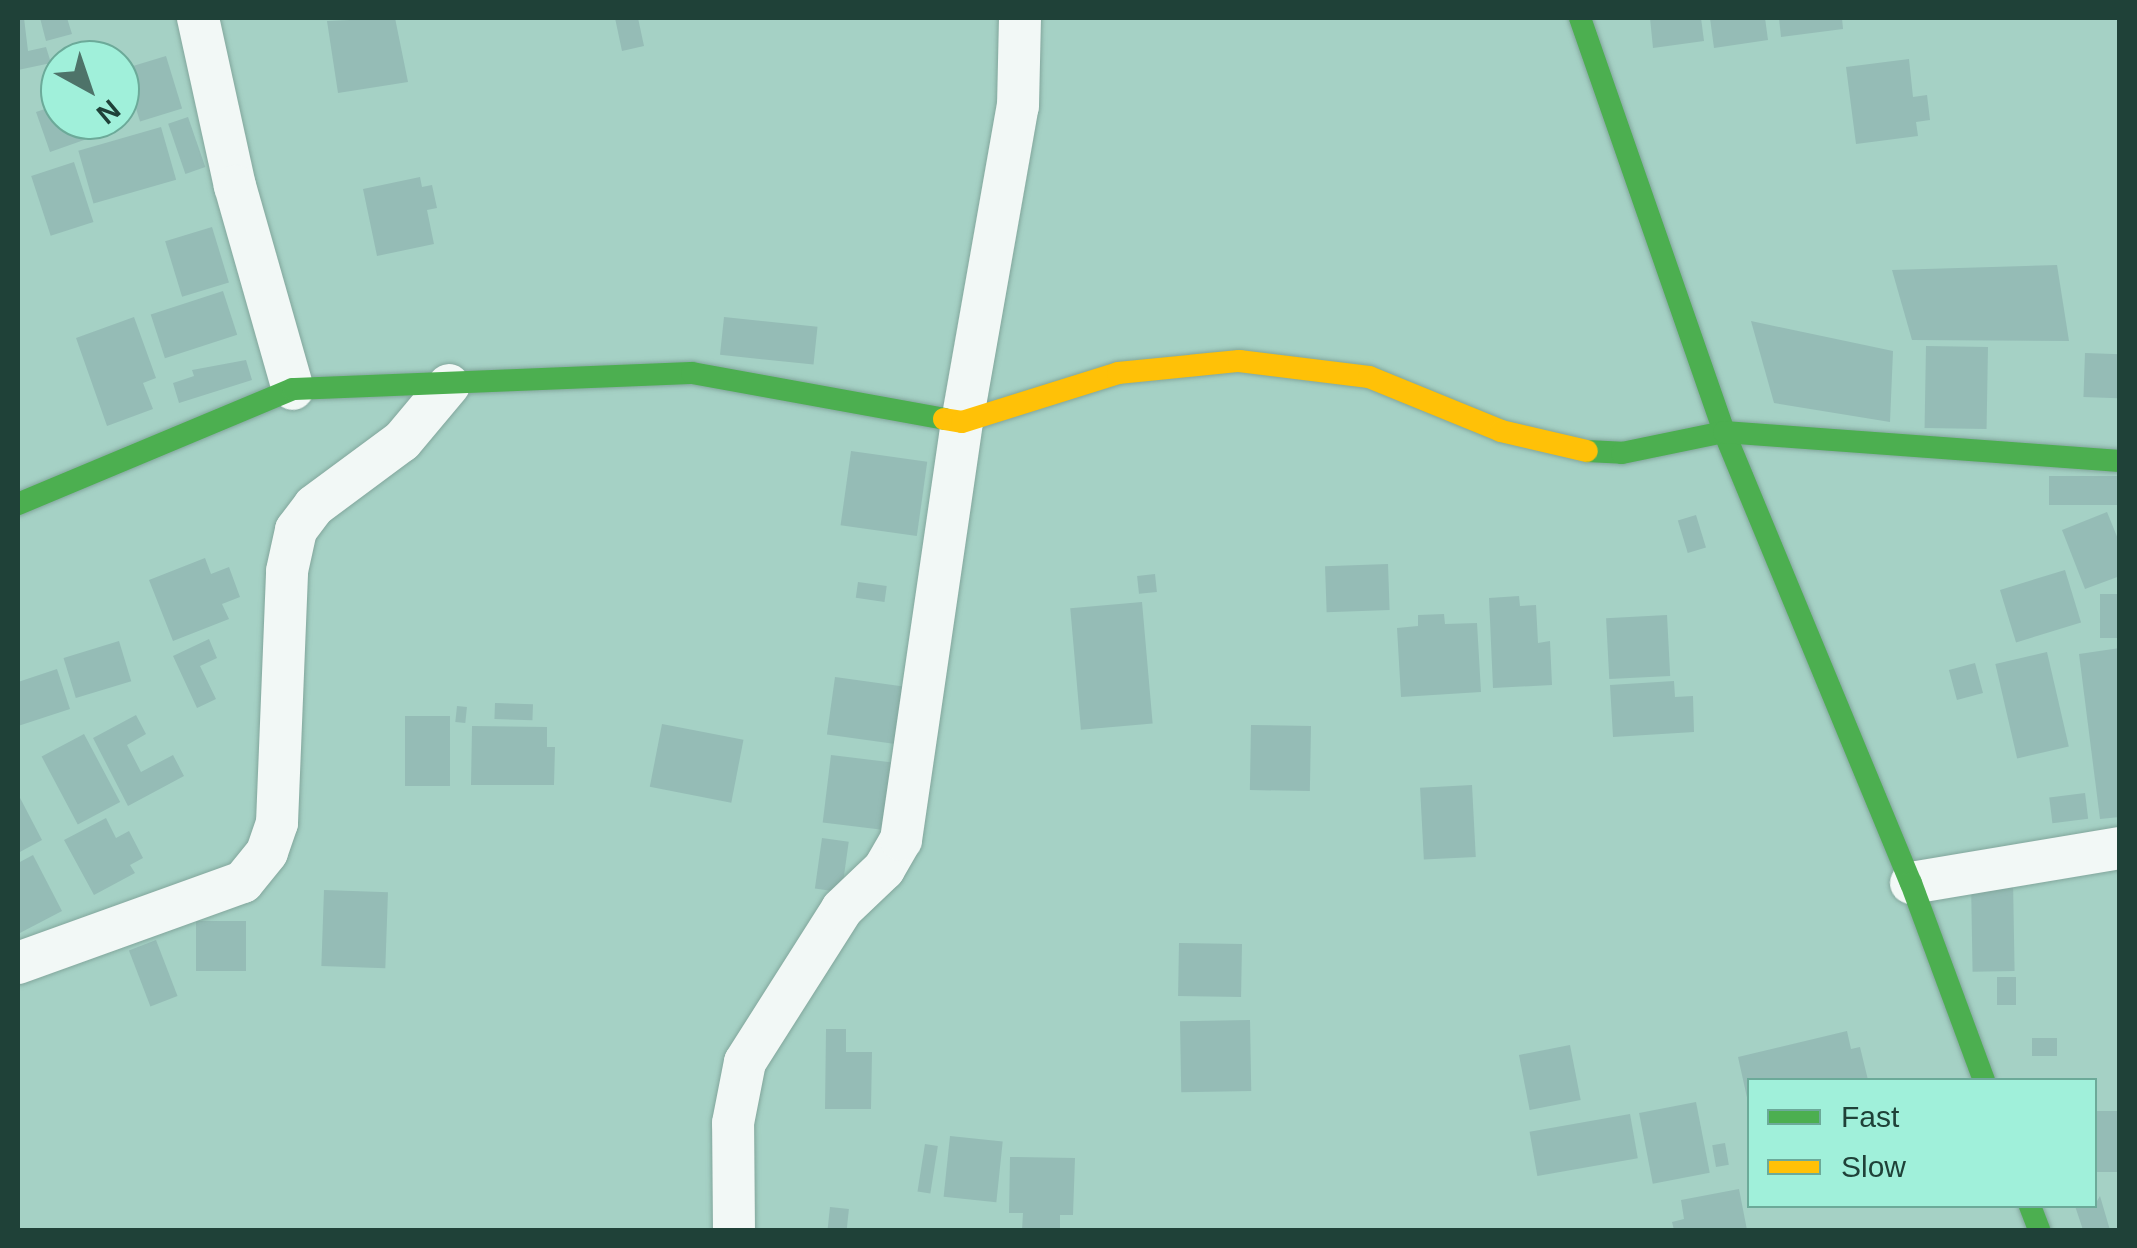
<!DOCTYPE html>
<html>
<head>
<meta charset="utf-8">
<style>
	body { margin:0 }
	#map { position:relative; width:2137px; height:1248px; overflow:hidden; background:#a5d1c5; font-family:Arial,sans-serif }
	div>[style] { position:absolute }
	.building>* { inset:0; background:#95bcb6; transform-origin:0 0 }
	.roads { filter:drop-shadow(0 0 2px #82a69c) drop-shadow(0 0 2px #82a69c) }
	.street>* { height:42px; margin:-21px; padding:0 21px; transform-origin:21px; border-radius:21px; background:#f2f8f6 }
	.fast>* { height:22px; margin:-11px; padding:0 11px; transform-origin:11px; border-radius:11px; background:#4caf50 }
	.slow>* { height:22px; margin:-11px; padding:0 11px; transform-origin:11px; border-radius:11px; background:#ffc107 }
	span { translate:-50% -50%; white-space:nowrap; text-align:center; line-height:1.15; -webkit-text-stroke:8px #a0f0da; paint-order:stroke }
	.frame { position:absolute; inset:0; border:20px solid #1f4138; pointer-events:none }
	.legend { position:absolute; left:1747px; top:1078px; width:350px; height:130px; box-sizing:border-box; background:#a0f0da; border:2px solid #6caa99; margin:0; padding:12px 18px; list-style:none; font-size:30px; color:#1f4138 }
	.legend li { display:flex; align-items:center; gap:20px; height:50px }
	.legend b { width:50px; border:2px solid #6caa99 }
	.north { position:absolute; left:40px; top:40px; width:100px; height:100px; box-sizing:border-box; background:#a0f0da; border:2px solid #6caa99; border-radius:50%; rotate:140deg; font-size:28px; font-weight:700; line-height:40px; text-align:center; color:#1f4138 }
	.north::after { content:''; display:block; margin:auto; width:35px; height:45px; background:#4e7369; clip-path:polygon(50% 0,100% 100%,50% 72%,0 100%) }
</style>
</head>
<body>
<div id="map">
	<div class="building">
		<div style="clip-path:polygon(18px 18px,24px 18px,28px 51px,46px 47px,51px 63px,18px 70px)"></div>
		<div style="clip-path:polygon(40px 18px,67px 18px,72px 34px,46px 41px)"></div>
		<div style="clip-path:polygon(395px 18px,408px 82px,338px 93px,327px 21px)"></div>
		<div style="clip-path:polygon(615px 18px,638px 18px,644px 46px,622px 51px)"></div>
		<div style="clip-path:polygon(1650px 18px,1701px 18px,1704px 41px,1653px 48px)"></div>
		<div style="clip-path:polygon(1710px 18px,1765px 18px,1768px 40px,1714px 48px)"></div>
		<div style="clip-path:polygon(1779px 18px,1842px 18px,1843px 29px,1781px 37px)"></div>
		<div style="left:166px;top:56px;width:55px;height:44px;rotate:73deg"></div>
		<div style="clip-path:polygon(1909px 59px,1913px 97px,1927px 95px,1930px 120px,1916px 122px,1918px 136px,1856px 144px,1846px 67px)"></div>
		<div style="clip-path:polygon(60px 104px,60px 120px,116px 120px,118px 128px,50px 152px,36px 112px)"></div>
		<div style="left:188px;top:117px;width:53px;height:21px;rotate:71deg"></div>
		<div style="left:161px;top:127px;width:55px;height:86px;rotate:74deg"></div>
		<div style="left:74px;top:162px;width:63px;height:45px;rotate:72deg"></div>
		<div style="clip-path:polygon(420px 177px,422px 187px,432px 185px,437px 208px,427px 210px,434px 244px,377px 256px,363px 189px)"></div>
		<div style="left:212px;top:227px;width:58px;height:49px;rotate:73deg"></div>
		<div style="clip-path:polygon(2057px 265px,2069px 341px,1912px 340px,1892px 270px)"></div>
		<div style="left:223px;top:291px;width:46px;height:76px;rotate:72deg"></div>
		<div style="clip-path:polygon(134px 317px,156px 378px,143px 383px,153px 409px,107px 426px,76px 338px)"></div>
		<div style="left:724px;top:317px;width:94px;height:38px;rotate:6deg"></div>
		<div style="clip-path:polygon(1751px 321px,1893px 351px,1890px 422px,1774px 403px)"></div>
		<div style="left:1926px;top:346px;width:62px;height:82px;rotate:1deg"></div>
		<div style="left:2085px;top:353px;width:35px;height:44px;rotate:2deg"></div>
		<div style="clip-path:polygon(246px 360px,252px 380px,179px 403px,173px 383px,194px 376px,192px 370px)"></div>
		<div style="left:851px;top:451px;width:77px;height:75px;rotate:8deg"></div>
		<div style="left:2120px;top:476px;width:29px;height:71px;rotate:90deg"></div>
		<div style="clip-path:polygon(2107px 512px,2120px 544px,2120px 576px,2085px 589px,2062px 530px)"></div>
		<div style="left:1696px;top:515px;width:34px;height:19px;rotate:73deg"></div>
		<div style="clip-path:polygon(205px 558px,211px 574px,229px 567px,240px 597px,222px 604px,229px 619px,173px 641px,149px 580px)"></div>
		<div style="left:1388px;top:564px;width:46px;height:63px;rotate:88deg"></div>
		<div style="left:2065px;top:570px;width:55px;height:68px;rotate:73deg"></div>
		<div style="left:1155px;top:574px;width:18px;height:18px;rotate:84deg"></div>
		<div style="left:858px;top:582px;width:29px;height:16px;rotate:8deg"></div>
		<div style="left:2120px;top:594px;width:44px;height:20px;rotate:90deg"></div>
		<div style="clip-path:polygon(1519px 596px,1520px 606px,1536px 605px,1538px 643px,1550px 641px,1552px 685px,1493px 688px,1489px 598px)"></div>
		<div style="left:1142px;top:602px;width:122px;height:72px;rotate:85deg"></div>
		<div style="clip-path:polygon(1444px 614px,1445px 624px,1477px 623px,1481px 692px,1401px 697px,1397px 628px,1418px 626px,1418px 615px)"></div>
		<div style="left:1667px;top:615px;width:61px;height:61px;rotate:87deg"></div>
		<div style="clip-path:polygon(209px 639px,217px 658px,200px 666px,216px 699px,197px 708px,173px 656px)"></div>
		<div style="left:119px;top:641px;width:42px;height:58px;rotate:73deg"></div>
		<div style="clip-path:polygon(2120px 648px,2120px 817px,2100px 819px,2079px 654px)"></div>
		<div style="left:2047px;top:652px;width:97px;height:53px;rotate:77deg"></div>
		<div style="left:1975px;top:663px;width:31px;height:27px;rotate:75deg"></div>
		<div style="clip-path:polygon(57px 669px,70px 709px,18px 726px,18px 682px)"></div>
		<div style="left:835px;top:677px;width:69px;height:58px;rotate:8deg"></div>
		<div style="clip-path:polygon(1674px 681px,1675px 697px,1693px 696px,1694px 732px,1613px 737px,1610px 685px)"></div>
		<div style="left:495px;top:703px;width:38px;height:16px;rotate:2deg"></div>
		<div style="left:457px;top:706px;width:10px;height:16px;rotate:6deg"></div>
		<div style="clip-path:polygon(136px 715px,146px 734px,127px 745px,141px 772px,173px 755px,184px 776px,128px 806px,93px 738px)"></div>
		<div style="left:405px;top:716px;width:45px;height:70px"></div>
		<div style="left:662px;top:724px;width:83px;height:64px;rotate:11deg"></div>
		<div style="left:1251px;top:725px;width:60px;height:65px;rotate:1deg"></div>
		<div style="clip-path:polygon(472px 726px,547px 727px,547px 747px,555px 747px,554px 785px,471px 785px)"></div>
		<div style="left:84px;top:734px;width:77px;height:48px;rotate:62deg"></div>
		<div style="left:831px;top:755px;width:62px;height:68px;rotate:7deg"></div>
		<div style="left:1472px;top:785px;width:72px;height:52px;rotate:87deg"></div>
		<div style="left:2085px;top:793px;width:26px;height:36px;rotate:83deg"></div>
		<div style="clip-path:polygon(18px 794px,42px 840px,18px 853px)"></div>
		<div style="clip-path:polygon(106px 818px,116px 838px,129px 831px,143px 858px,130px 865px,135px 873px,94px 895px,64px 840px)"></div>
		<div style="left:822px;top:838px;width:27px;height:51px;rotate:8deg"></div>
		<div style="clip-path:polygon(33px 855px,62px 911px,18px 934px,18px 863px)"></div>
		<div style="left:2013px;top:880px;width:91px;height:42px;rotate:89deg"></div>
		<div style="left:324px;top:890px;width:64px;height:76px;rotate:2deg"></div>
		<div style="left:196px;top:921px;width:50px;height:50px"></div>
		<div style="left:156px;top:940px;width:60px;height:29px;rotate:69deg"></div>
		<div style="left:1179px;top:943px;width:63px;height:53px;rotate:1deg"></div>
		<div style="left:1997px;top:977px;width:19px;height:28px"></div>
		<div style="left:1250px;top:1020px;width:71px;height:70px;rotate:89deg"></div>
		<div style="clip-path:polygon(826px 1029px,846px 1029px,846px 1052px,872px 1052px,871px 1109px,825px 1109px)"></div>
		<div style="clip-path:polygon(1847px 1031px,1851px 1049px,1860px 1047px,1868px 1080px,1750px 1080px,1748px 1102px,1738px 1057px)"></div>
		<div style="left:2057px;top:1038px;width:18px;height:25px;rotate:90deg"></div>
		<div style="left:1570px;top:1045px;width:56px;height:52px;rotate:79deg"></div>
		<div style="left:1696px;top:1102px;width:72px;height:58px;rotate:79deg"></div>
		<div style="left:2094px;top:1111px;width:26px;height:61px"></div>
		<div style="left:1630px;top:1114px;width:45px;height:102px;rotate:80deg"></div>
		<div style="left:950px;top:1136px;width:53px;height:61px;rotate:6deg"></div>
		<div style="left:1725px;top:1143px;width:22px;height:13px;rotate:80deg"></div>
		<div style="left:925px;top:1144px;width:13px;height:48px;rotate:9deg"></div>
		<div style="clip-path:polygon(1010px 1157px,1075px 1158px,1073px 1215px,1060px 1215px,1060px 1230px,1022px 1230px,1023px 1213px,1009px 1213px)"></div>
		<div style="clip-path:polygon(1739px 1189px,1747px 1230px,1674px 1230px,1672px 1222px,1684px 1219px,1681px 1200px)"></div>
		<div style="clip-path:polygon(2100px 1196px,2110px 1230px,2083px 1230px,2075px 1206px,2094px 1206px)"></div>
		<div style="left:830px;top:1207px;width:19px;height:23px;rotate:6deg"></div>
	</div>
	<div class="roads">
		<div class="street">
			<div style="left:198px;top:18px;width:172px;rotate:77.6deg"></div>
			<div style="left:235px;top:186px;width:211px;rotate:74.1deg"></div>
			<div style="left:1911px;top:883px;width:212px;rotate:-9.5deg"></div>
			<div style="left:18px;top:963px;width:239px;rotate:-19.8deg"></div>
			<div style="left:243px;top:882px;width:38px;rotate:-51deg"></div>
			<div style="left:267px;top:852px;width:31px;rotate:-71deg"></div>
			<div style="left:277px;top:823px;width:252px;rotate:-87.7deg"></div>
			<div style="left:287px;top:571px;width:42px;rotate:-77.6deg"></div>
			<div style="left:296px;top:530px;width:30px;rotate:-53deg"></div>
			<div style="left:314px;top:506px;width:109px;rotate:-36.5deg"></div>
			<div style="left:402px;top:441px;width:73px;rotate:-50deg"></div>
			<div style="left:734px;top:1230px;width:107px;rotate:-90.5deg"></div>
			<div style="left:733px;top:1123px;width:62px;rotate:-78.9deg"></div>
			<div style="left:745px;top:1062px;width:181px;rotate:-57.6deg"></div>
			<div style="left:842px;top:909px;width:58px;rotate:-43.6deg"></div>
			<div style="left:884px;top:869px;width:34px;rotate:-60deg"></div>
			<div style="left:901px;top:840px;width:422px;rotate:-81.7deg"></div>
			<div style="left:962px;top:422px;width:321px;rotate:-80deg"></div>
			<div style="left:1018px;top:106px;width:88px;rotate:-88.7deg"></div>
		</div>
		<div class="fast">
			<div style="left:1580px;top:18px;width:438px;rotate:70.8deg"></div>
			<div style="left:1724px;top:432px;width:488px;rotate:67.5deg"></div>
			<div style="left:1911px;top:883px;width:210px;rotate:69.7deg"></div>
			<div style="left:1587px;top:451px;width:35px;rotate:3deg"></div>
			<div style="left:1622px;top:453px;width:104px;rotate:-11.6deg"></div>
			<div style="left:1724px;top:432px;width:397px;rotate:4.2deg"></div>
			<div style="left:18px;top:504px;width:298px;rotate:-22.7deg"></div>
			<div style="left:293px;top:389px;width:399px;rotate:-2.3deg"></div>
			<div style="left:692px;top:373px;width:256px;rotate:10.3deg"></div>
			<div style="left:2030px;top:1206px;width:26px;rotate:69deg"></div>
		</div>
		<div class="slow">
			<div style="left:944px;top:419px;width:18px;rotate:9deg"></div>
			<div style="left:962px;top:422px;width:164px;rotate:-17.4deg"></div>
			<div style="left:1118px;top:373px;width:122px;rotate:-5.7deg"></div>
			<div style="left:1239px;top:361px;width:131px;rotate:7deg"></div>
			<div style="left:1369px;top:377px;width:143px;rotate:22.2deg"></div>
			<div style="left:1501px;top:431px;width:88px;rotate:13.1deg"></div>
		</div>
	</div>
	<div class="frame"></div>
	<ul class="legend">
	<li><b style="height:12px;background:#4caf50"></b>Fast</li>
	<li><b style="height:12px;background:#ffc107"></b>Slow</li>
	</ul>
	<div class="north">N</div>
</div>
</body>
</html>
